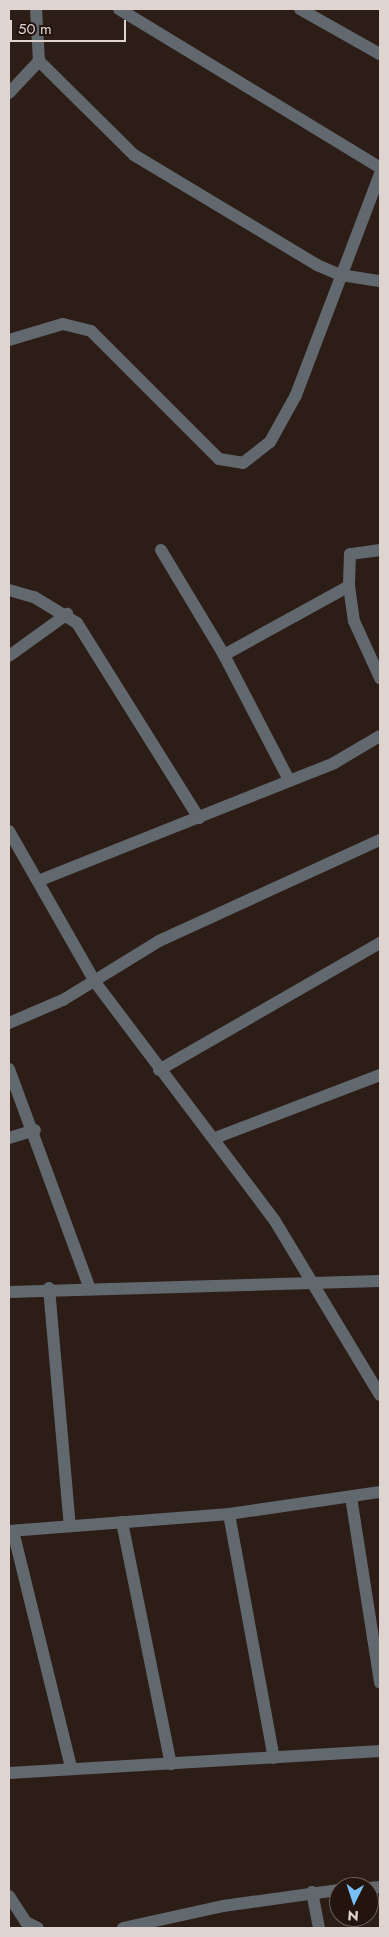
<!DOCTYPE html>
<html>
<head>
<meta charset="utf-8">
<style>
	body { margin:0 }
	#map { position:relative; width:389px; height:1937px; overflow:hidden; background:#2d1d17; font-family:Jost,sans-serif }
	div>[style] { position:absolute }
	.minor>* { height:12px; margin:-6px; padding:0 6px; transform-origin:6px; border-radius:6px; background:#61686e }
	span { translate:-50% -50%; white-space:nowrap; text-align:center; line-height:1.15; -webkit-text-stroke:4.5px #23140e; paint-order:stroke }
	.frame { position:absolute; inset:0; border:10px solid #dfd4d0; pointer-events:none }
	.north { position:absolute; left:329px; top:1877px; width:50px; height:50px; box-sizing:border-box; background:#23140e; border:1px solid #6e615c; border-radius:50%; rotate:184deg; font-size:14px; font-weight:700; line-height:20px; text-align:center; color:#dfd4d0 }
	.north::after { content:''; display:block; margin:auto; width:18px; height:22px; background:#79bff8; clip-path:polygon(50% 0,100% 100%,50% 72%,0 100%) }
	.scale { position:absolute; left:10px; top:20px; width:116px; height:22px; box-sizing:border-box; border:2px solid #dfd4d0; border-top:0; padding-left:6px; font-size:15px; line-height:18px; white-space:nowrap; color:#dfd4d0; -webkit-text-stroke:4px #23140e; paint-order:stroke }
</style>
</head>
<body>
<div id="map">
	<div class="minor">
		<div style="left:36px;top:9px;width:52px;rotate:86.7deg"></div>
		<div style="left:39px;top:61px;width:134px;rotate:44.7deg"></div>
		<div style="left:134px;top:155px;width:214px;rotate:31deg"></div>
		<div style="left:317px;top:265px;width:26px;rotate:23deg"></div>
		<div style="left:341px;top:275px;width:39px;rotate:9deg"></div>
		<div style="left:119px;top:9px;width:306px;rotate:31.3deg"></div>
		<div style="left:300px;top:9px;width:92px;rotate:29.4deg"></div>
		<div style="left:9px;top:93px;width:44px;rotate:-46.8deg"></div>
		<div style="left:9px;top:340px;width:56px;rotate:-16.5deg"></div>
		<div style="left:63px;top:324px;width:29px;rotate:14deg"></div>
		<div style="left:91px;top:331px;width:181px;rotate:45deg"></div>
		<div style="left:219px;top:459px;width:24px;rotate:9deg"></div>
		<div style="left:243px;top:463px;width:34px;rotate:-38deg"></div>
		<div style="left:270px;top:442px;width:54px;rotate:-61deg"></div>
		<div style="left:296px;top:395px;width:236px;rotate:-69.2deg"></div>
		<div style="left:161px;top:550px;width:122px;rotate:59deg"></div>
		<div style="left:380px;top:550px;width:30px;rotate:172deg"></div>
		<div style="left:350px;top:554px;width:32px;rotate:92deg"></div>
		<div style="left:349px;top:586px;width:35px;rotate:82deg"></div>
		<div style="left:354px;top:621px;width:63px;rotate:65.5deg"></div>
		<div style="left:9px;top:590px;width:26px;rotate:16deg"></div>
		<div style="left:34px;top:597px;width:50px;rotate:31.2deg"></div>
		<div style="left:77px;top:623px;width:230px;rotate:58deg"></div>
		<div style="left:9px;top:656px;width:72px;rotate:-35.9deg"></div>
		<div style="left:289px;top:780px;width:141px;rotate:-117.5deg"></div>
		<div style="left:224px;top:655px;width:143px;rotate:-28.9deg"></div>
		<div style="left:9px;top:831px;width:174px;rotate:60.3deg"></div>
		<div style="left:95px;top:982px;width:299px;rotate:53deg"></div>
		<div style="left:275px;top:1221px;width:203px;rotate:58.9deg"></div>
		<div style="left:38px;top:881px;width:319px;rotate:-21.7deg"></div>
		<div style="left:334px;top:763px;width:53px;rotate:-30.4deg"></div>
		<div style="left:9px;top:1023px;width:59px;rotate:-23.1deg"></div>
		<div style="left:63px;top:1000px;width:113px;rotate:-31.6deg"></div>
		<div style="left:159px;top:941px;width:243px;rotate:-24.6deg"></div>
		<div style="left:9px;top:1069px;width:232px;rotate:69.8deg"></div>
		<div style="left:159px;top:1070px;width:255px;rotate:-29.9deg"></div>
		<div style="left:9px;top:1138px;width:27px;rotate:-17deg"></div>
		<div style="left:215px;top:1138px;width:177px;rotate:-20.9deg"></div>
		<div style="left:49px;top:1288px;width:239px;rotate:85deg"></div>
		<div style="left:9px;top:1292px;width:371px;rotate:-1.7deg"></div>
		<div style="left:351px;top:1497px;width:188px;rotate:81.1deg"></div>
		<div style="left:229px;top:1514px;width:248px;rotate:79.6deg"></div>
		<div style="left:122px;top:1522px;width:247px;rotate:78.6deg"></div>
		<div style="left:9px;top:1531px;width:221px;rotate:-4.4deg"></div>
		<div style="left:229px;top:1514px;width:153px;rotate:-8.3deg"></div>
		<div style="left:13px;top:1531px;width:244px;rotate:76.2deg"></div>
		<div style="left:9px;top:1773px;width:372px;rotate:-3.4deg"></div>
		<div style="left:369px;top:1888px;width:11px;rotate:-5deg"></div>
		<div style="left:312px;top:1892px;width:37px;rotate:79deg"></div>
		<div style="left:9px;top:1896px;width:31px;rotate:57deg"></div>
		<div style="left:26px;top:1922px;width:13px;rotate:27deg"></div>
		<div style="left:123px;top:1928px;width:102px;rotate:-12.4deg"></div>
		<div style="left:223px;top:1906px;width:117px;rotate:-7.9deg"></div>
	</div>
	<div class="frame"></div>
	<div class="north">N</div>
	<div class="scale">50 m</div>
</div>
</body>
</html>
